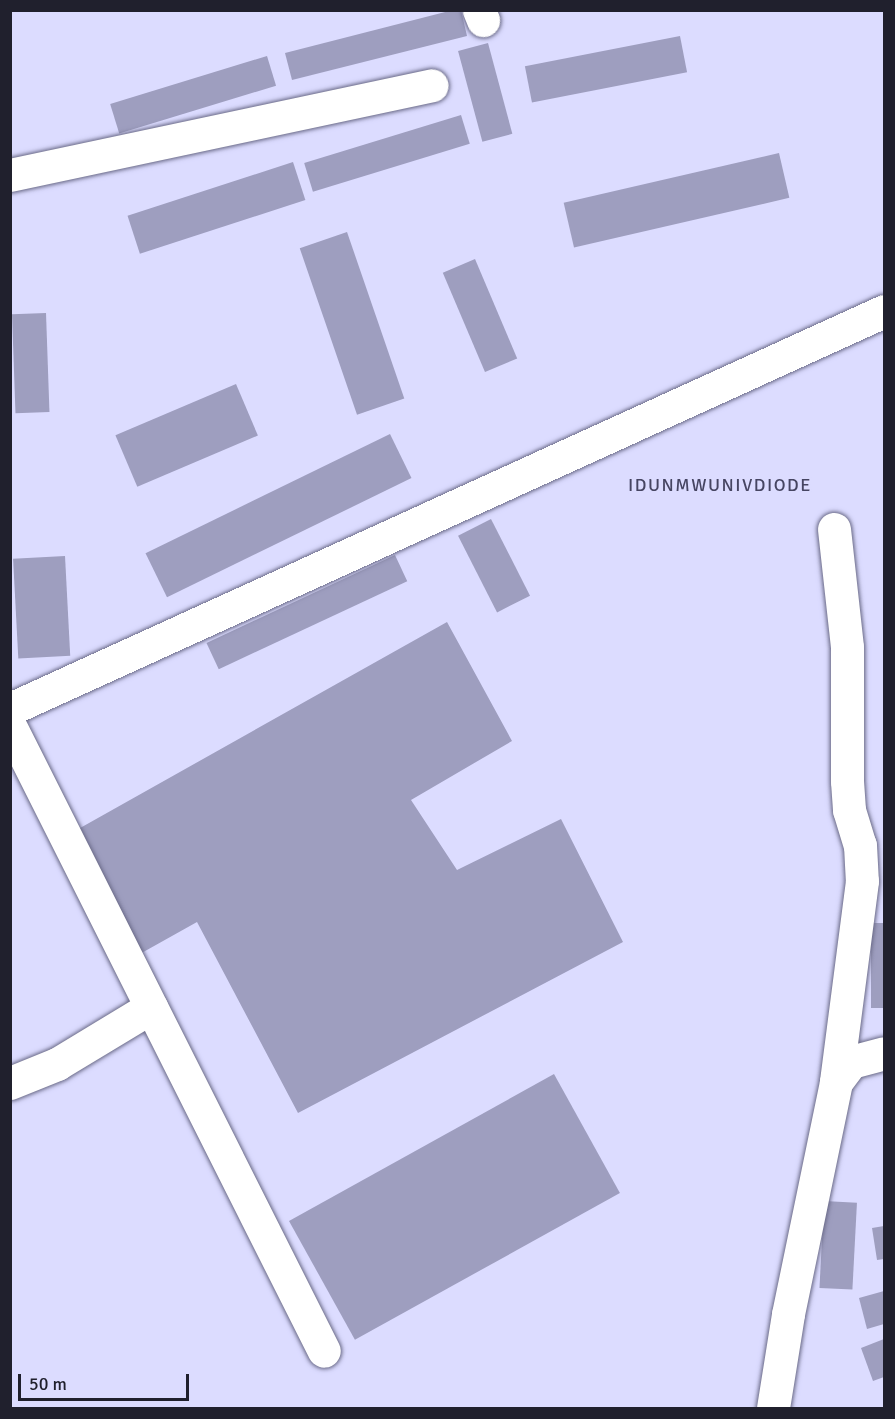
<!DOCTYPE html>
<html>
<head>
<meta charset="utf-8">
<style>
	body { margin:0 }
	#map { position:relative; width:895px; height:1419px; overflow:hidden; background:#dcdcff; font-family:Signika,sans-serif }
	div>[style] { position:absolute }
	.building>* { inset:0; background:#9e9ebf; transform-origin:0 0 }
	.roads { filter:drop-shadow(0 0 2px #6a6a88) drop-shadow(0 0 2px #6a6a88) }
	.minor>* { height:33px; margin:-16.5px; padding:0 16.5px; transform-origin:16.5px; border-radius:16.5px; background:#fff }
	span { translate:-50% -50%; white-space:nowrap; text-align:center; line-height:1.15; -webkit-text-stroke:4.5px #dcdcff; paint-order:stroke }
	.quarter-label { font-size:18px; color:#464562; letter-spacing:1.5px }
	.frame { position:absolute; inset:0; border:12px solid #20202d; pointer-events:none }
	.scale { position:absolute; left:18px; top:1374px; width:171px; height:27px; box-sizing:border-box; border:3px solid #20202d; border-top:0; padding-left:8px; font-size:18px; line-height:21px; white-space:nowrap; color:#20202d; -webkit-text-stroke:4px #dcdcff; paint-order:stroke }
</style>
</head>
<body>
<div id="map">
	<div class="building">
		<div style="clip-path:polygon(453px 10px,461px 10px,467px 36px,292px 80px,285px 53px)"></div>
		<div style="left:680px;top:36px;width:37px;height:158px;rotate:79deg"></div>
		<div style="left:488px;top:43px;width:94px;height:31px;rotate:75deg"></div>
		<div style="left:267px;top:56px;width:31px;height:164px;rotate:73deg"></div>
		<div style="left:461px;top:115px;width:30px;height:164px;rotate:73deg"></div>
		<div style="left:779px;top:153px;width:46px;height:221px;rotate:77deg"></div>
		<div style="left:293px;top:162px;width:40px;height:174px;rotate:72deg"></div>
		<div style="left:347px;top:232px;width:176px;height:50px;rotate:71deg"></div>
		<div style="left:475px;top:259px;width:108px;height:35px;rotate:67deg"></div>
		<div style="left:46px;top:313px;width:99px;height:34px;rotate:88deg"></div>
		<div style="left:236px;top:384px;width:56px;height:131px;rotate:67deg"></div>
		<div style="left:390px;top:434px;width:49px;height:272px;rotate:64deg"></div>
		<div style="left:491px;top:519px;width:86px;height:37px;rotate:63deg"></div>
		<div style="left:395px;top:555px;width:29px;height:208px;rotate:65deg"></div>
		<div style="left:65px;top:556px;width:100px;height:52px;rotate:87deg"></div>
		<div style="clip-path:polygon(447px 622px,512px 741px,411px 800px,457px 870px,561px 819px,623px 942px,298px 1113px,197px 922px,138px 955px,73px 832px)"></div>
		<div style="left:871px;top:923px;width:13px;height:85px"></div>
		<div style="left:554px;top:1074px;width:136px;height:303px;rotate:61deg"></div>
		<div style="left:824px;top:1201px;width:33px;height:87px;rotate:3deg"></div>
		<div style="clip-path:polygon(884px 1226px,884px 1259px,877px 1260px,872px 1228px)"></div>
		<div style="clip-path:polygon(884px 1291px,884px 1324px,867px 1329px,859px 1298px)"></div>
		<div style="clip-path:polygon(884px 1339px,884px 1377px,873px 1381px,861px 1348px)"></div>
	</div>
	<div class="roads">
		<div class="minor">
			<div style="left:479px;top:10px;width:11px;rotate:68deg"></div>
			<div style="left:10px;top:175px;width:431px;rotate:-12deg"></div>
			<div style="left:834px;top:529px;width:119px;rotate:83.7deg"></div>
			<div style="left:847px;top:647px;width:134px;rotate:90deg"></div>
			<div style="left:847px;top:781px;width:29px;rotate:86deg"></div>
			<div style="left:849px;top:810px;width:37px;rotate:73deg"></div>
			<div style="left:860px;top:845px;width:36px;rotate:87deg"></div>
			<div style="left:862px;top:881px;width:203px;rotate:97.4deg"></div>
			<div style="left:10px;top:709px;width:960px;rotate:-24.48deg"></div>
			<div style="left:10px;top:726px;width:699px;rotate:63.33deg"></div>
			<div style="left:10px;top:1083px;width:51px;rotate:-22deg"></div>
			<div style="left:57px;top:1064px;width:110px;rotate:-31.2deg"></div>
			<div style="left:773px;top:1408px;width:95px;rotate:-80.9deg"></div>
			<div style="left:788px;top:1314px;width:237px;rotate:-78.3deg"></div>
			<div style="left:836px;top:1082px;width:25px;rotate:-53deg"></div>
			<div style="left:851px;top:1062px;width:34px;rotate:-15deg"></div>
		</div>
	</div>
	<div class="quarter-label">
		<span style="left:720px;top:485px">IDUNMWUNIVDIODE</span>
	</div>
	<div class="frame"></div>
	<div class="scale">50 m</div>
</div>
</body>
</html>
